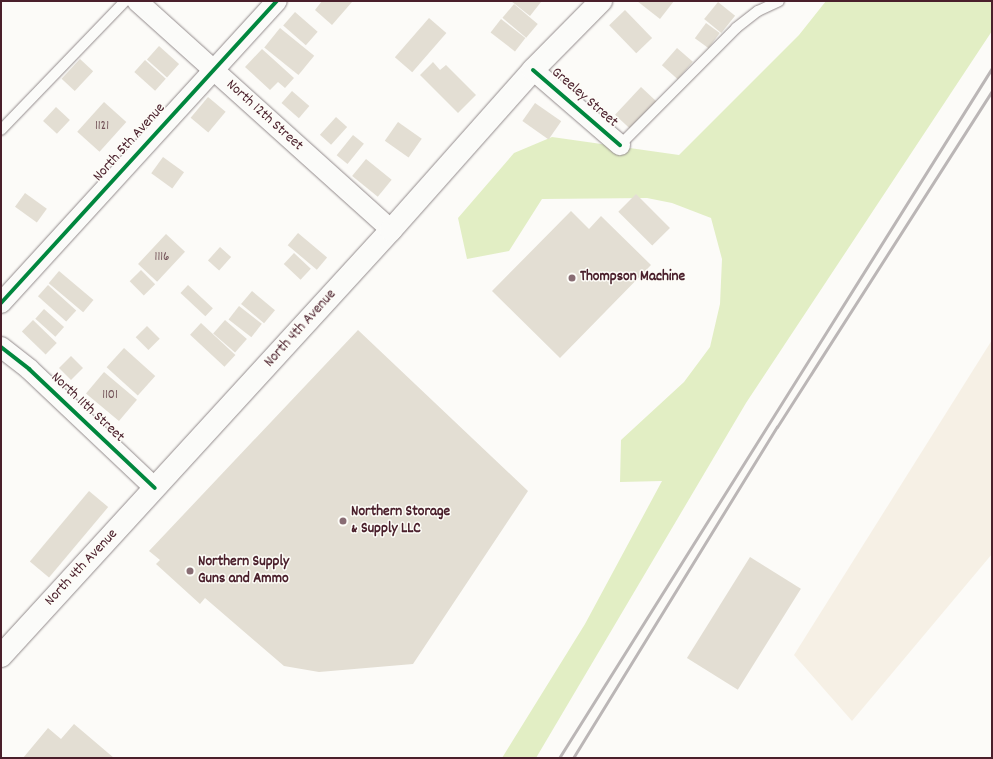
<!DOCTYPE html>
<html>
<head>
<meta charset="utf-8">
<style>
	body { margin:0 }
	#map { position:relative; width:993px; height:759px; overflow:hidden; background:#fcfbf8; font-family:Dekko,sans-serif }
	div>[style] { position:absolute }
	.built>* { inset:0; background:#f6f0e5 }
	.green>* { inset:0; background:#e2eec4 }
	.building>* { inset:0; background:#e3ded3; transform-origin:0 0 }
	.roads { filter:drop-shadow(0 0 1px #928a8b) drop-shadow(0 0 1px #928a8b) }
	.lane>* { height:10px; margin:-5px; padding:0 5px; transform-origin:5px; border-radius:5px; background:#fbfbf9 }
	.street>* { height:20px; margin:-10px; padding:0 10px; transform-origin:10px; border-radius:10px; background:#fbfbf9 }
	.secondary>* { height:22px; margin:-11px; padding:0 11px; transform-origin:11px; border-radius:11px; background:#fbfbf9 }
	.rail>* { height:3px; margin:-1.5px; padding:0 1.5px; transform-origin:1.5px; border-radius:1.5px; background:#bbb6b6 }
	.cycleway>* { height:4px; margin:-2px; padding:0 2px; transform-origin:2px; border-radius:2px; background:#00873e }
	.dots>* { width:11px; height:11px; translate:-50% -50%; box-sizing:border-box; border:2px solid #fdfcf7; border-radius:50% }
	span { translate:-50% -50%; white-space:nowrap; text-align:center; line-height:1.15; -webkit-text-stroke:3px #fdfcf7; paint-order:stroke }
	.number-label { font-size:13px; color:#704f55 }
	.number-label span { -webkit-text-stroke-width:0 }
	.street-label { font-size:15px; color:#4a1f2b }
	.poi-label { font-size:15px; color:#4a1f2b; font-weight:700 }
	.left { translate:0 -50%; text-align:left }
	.frame { position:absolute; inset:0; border:2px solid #4a1f2b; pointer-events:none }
</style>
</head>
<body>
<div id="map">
	<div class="built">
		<div style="clip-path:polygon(992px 340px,992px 554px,852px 721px,794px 655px)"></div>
	</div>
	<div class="green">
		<div style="clip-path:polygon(826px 1px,992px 1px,992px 31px,746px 403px,536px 758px,502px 758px,585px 624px,662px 481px,620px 482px,621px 440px,684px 382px,710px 347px,720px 304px,722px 259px,711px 218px,672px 203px,647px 198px,542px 199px,509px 251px,467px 259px,458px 218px,514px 153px,552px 137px,679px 155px,799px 35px)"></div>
	</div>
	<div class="building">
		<div style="clip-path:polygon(322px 1px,351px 1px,352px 2px,332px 25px,315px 10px)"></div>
		<div style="clip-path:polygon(511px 1px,539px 1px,541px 2px,530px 16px)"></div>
		<div style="clip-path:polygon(637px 1px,674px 1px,660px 19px)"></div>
		<div style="left:718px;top:2px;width:22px;height:22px;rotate:39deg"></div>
		<div style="left:514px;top:4px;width:31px;height:18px;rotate:40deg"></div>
		<div style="left:625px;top:10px;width:39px;height:22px;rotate:46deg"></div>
		<div style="left:295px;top:12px;width:30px;height:18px;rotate:41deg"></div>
		<div style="left:429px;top:18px;width:23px;height:52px;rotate:41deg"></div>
		<div style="left:501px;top:19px;width:31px;height:17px;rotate:38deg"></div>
		<div style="left:706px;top:23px;width:17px;height:19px;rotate:36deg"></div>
		<div style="left:280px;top:28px;width:44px;height:25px;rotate:39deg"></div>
		<div style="left:159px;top:46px;width:27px;height:18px;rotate:42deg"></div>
		<div style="left:677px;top:48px;width:21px;height:23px;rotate:41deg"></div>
		<div style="clip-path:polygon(262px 49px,294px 78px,285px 88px,278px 82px,270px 90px,245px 67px)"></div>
		<div style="left:80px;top:59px;width:18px;height:27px;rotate:43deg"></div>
		<div style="left:145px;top:60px;width:28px;height:16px;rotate:42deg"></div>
		<div style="clip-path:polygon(433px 62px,440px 70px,446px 65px,476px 95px,458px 113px,420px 75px)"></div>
		<div style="left:641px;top:87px;width:22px;height:38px;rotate:43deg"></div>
		<div style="left:292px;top:91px;width:23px;height:16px;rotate:41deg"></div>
		<div style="left:208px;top:97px;width:23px;height:27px;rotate:40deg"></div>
		<div style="left:104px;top:102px;width:30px;height:40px;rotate:42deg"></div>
		<div style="left:535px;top:103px;width:32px;height:22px;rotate:35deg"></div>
		<div style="left:56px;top:107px;width:19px;height:19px;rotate:43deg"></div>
		<div style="left:336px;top:117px;width:15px;height:24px;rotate:42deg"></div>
		<div style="left:398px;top:122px;width:29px;height:23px;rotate:35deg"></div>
		<div style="left:353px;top:135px;width:14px;height:26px;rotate:39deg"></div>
		<div style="left:163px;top:157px;width:26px;height:20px;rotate:36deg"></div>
		<div style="left:366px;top:159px;width:33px;height:22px;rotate:39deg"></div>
		<div style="left:25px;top:193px;width:27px;height:17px;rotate:36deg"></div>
		<div style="left:636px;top:194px;width:48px;height:25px;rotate:45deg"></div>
		<div style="clip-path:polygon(571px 211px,589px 229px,601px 216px,651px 265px,560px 358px,492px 291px)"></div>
		<div style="left:298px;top:233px;width:38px;height:16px;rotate:40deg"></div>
		<div style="left:166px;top:234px;width:26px;height:41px;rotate:43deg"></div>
		<div style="left:220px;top:247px;width:15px;height:18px;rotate:42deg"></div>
		<div style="left:294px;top:253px;width:23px;height:15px;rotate:43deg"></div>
		<div style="left:141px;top:270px;width:20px;height:16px;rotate:45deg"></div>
		<div style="left:59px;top:271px;width:45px;height:16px;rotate:40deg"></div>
		<div style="left:48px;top:285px;width:38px;height:15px;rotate:42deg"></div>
		<div style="left:188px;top:285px;width:34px;height:11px;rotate:43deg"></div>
		<div style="left:252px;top:291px;width:30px;height:17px;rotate:40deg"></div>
		<div style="left:239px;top:306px;width:29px;height:17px;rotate:38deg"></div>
		<div style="left:44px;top:309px;width:27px;height:13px;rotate:42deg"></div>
		<div style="left:33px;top:320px;width:33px;height:16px;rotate:44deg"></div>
		<div style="left:225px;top:320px;width:29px;height:18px;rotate:41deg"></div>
		<div style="left:201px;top:323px;width:47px;height:16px;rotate:43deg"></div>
		<div style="left:147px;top:326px;width:18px;height:16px;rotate:45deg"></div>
		<div style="clip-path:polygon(358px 330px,528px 491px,413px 664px,319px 672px,284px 666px,205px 598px,200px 604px,156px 564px,160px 560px,149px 551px)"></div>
		<div style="left:124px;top:348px;width:42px;height:26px;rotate:42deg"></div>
		<div style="left:71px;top:356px;width:17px;height:17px;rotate:45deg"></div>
		<div style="left:104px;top:372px;width:43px;height:28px;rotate:40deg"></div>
		<div style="left:89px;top:491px;width:25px;height:92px;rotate:40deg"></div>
		<div style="left:750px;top:557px;width:60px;height:119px;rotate:32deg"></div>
		<div style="clip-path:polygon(74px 724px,114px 758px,23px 758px,48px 728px,61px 739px)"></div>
	</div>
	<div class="roads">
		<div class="lane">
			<div style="left:1px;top:130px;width:179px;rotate:-46.1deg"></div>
			<div style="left:620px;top:145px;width:165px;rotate:-45.2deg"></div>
			<div style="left:736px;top:28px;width:28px;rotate:-38deg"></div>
			<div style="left:758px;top:11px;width:23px;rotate:-25deg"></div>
		</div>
		<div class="street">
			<div style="left:137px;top:1px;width:342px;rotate:42deg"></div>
			<div style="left:533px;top:70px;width:115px;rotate:40.8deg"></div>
			<div style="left:1px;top:303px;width:409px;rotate:-47.6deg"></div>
			<div style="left:1px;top:347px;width:36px;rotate:38deg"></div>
			<div style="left:29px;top:369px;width:173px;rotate:43.4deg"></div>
		</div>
		<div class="secondary">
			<div style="left:1px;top:656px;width:578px;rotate:-47.53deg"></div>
			<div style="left:391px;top:230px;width:214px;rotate:-48.4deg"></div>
			<div style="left:533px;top:70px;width:97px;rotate:-45.4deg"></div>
		</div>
	</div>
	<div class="rail">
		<div style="left:559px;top:758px;width:815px;rotate:-57.89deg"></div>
		<div style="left:573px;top:758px;width:389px;rotate:-58.4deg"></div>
		<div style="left:777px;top:427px;width:399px;rotate:-57.4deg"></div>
	</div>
	<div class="cycleway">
		<div style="left:533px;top:70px;width:115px;rotate:40.8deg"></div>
		<div style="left:1px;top:303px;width:409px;rotate:-47.6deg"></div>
		<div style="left:1px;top:347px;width:36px;rotate:38deg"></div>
		<div style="left:29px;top:369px;width:173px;rotate:43.4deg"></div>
	</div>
	<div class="dots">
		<div style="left:572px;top:278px;background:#886c73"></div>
		<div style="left:343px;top:521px;background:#886c73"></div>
		<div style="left:190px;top:571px;background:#886c73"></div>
	</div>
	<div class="number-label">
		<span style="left:102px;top:127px">1121</span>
		<span style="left:162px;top:258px">1116</span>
		<span style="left:110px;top:396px">1101</span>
	</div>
	<div class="street-label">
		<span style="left:584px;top:98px;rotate:41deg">Greeley Street</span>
		<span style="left:264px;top:116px;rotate:42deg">North 12th Street</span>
		<span style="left:130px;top:143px;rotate:-48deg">North 5th Avenue</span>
		<span style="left:301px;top:329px;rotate:-48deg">North 4th Avenue</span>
		<span style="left:87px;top:408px;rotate:43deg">North 11th Street</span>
		<span style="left:82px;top:568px;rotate:-47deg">North 4th Avenue</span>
	</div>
	<div class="poi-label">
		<span class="left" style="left:580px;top:278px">Thompson Machine</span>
		<span class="left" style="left:351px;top:521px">Northern Storage<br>&amp; Supply LLC</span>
		<span class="left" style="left:198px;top:571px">Northern Supply<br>Guns and Ammo</span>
	</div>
	<div class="frame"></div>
</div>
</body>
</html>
